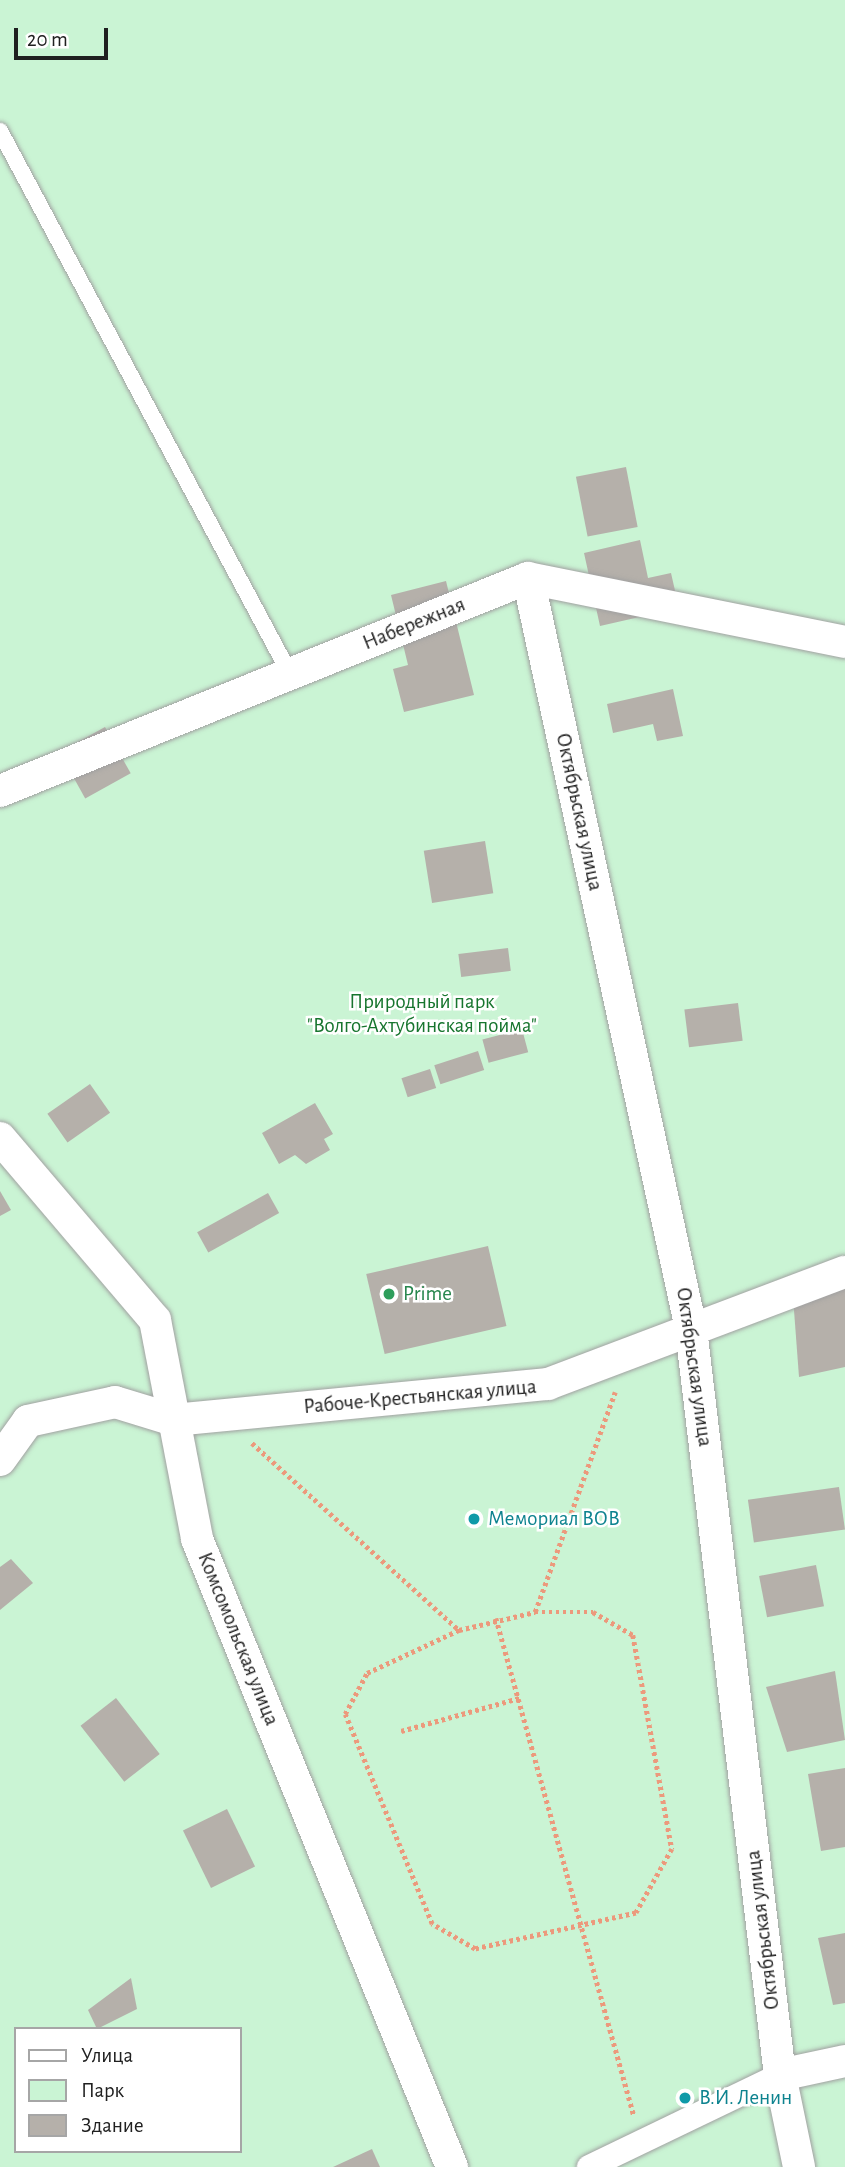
<!DOCTYPE html>
<html>
<head>
<meta charset="utf-8">
<style>
	body { margin:0 }
	#map { position:relative; width:845px; height:2167px; overflow:hidden; background:#f0eee7; font-family:"Alegreya Sans",sans-serif }
	div>[style] { position:absolute }
	.park>* { inset:0; background:#caf4d4 }
	.building>* { inset:0; background:#b5b0aa; transform-origin:0 0 }
	.path>* { height:4.5px; margin-top:-2.25px; transform-origin:0; background:repeating-linear-gradient(90deg,#ec997c 0 3.5px,transparent 0 7px) }
	.roads { filter:drop-shadow(0 0 2px #a1a1a1) drop-shadow(0 0 2px #a1a1a1) }
	.service>* { height:16px; margin:-8px; padding:0 8px; transform-origin:8px; border-radius:8px; background:#fff }
	.pedestrian>* { height:24px; margin:-12px; padding:0 12px; transform-origin:12px; border-radius:12px; background:#fff }
	.minor>* { height:32px; margin:-16px; padding:0 16px; transform-origin:16px; border-radius:16px; background:#fff }
	.dots>* { width:19px; height:19px; translate:-50% -50%; box-sizing:border-box; border:4px solid #fff; border-radius:50% }
	span { translate:-50% -50%; white-space:nowrap; text-align:center; line-height:1.15; -webkit-text-stroke:5px #fff; paint-order:stroke }
	.street-label { font-size:21px; color:#202020 }
	.park-label { font-size:21px; color:#17752e }
	.leisure-label { font-size:21px; color:#27864d }
	.left { translate:0 -50%; text-align:left }
	.culture-label { font-size:21px; color:#0d838f }
	.legend { position:absolute; left:14px; top:2027px; width:228px; height:126px; box-sizing:border-box; background:#fff; border:2px solid #a6a6a6; margin:0; padding:9px 12px; list-style:none; font-size:21px; color:#202020 }
	.legend li { display:flex; align-items:center; gap:14px; height:35px }
	.legend b { width:35px; border:2px solid #a6a6a6 }
	.scale { position:absolute; left:14px; top:28px; width:94px; height:32px; box-sizing:border-box; border:4px solid #202020; border-top:0; padding-left:9px; font-size:21px; line-height:24px; white-space:nowrap; color:#202020; -webkit-text-stroke:5px #fff; paint-order:stroke }
</style>
</head>
<body>
<div id="map">
	<div class="park">
		<div style="clip-path:polygon(evenodd,0 0,845px 0,845px 2167px,0 2167px,0 0,16px 2029px,240px 2029px,240px 2151px,16px 2151px,16px 2029px)"></div>
	</div>
	<div class="building">
		<div style="left:626px;top:467px;width:61px;height:51px;rotate:79deg"></div>
		<div style="clip-path:polygon(640px 540px,648px 578px,671px 573px,679px 608px,600px 626px,584px 553px)"></div>
		<div style="clip-path:polygon(446px 581px,474px 695px,404px 712px,393px 669px,408px 665px,391px 595px)"></div>
		<div style="clip-path:polygon(673px 689px,683px 736px,657px 741px,653px 724px,613px 733px,607px 704px)"></div>
		<div style="left:105px;top:727px;width:53px;height:52px;rotate:61deg"></div>
		<div style="left:485px;top:841px;width:53px;height:62px;rotate:81deg"></div>
		<div style="left:508px;top:948px;width:23px;height:50px;rotate:83deg"></div>
		<div style="left:738px;top:1003px;width:38px;height:54px;rotate:83deg"></div>
		<div style="left:522px;top:1029px;width:24px;height:41px;rotate:75deg"></div>
		<div style="left:478px;top:1051px;width:20px;height:46px;rotate:72deg"></div>
		<div style="left:430px;top:1069px;width:20px;height:30px;rotate:72deg"></div>
		<div style="left:90px;top:1084px;width:35px;height:52px;rotate:55deg"></div>
		<div style="clip-path:polygon(315px 1103px,333px 1134px,324px 1139px,330px 1150px,306px 1164px,295px 1155px,279px 1164px,262px 1133px)"></div>
		<div style="clip-path:polygon(0 1191px,11px 1210px,0 1216px)"></div>
		<div style="left:268px;top:1193px;width:23px;height:81px;rotate:61deg"></div>
		<div style="left:488px;top:1246px;width:82px;height:125px;rotate:77deg"></div>
		<div style="clip-path:polygon(845px 1289px,845px 1367px,799px 1377px,793px 1297px)"></div>
		<div style="left:839px;top:1487px;width:43px;height:92px;rotate:82deg"></div>
		<div style="clip-path:polygon(11px 1559px,33px 1583px,0 1610px,0 1567px)"></div>
		<div style="left:816px;top:1565px;width:42px;height:58px;rotate:79deg"></div>
		<div style="clip-path:polygon(835px 1671px,845px 1740px,787px 1752px,766px 1687px)"></div>
		<div style="left:116px;top:1698px;width:71px;height:45px;rotate:52deg"></div>
		<div style="clip-path:polygon(845px 1768px,845px 1847px,821px 1851px,808px 1774px)"></div>
		<div style="left:227px;top:1809px;width:64px;height:49px;rotate:64deg"></div>
		<div style="clip-path:polygon(845px 1933px,845px 2003px,833px 2005px,818px 1938px)"></div>
		<div style="clip-path:polygon(131px 1978px,137px 2009px,97px 2029px,88px 2010px)"></div>
		<div style="clip-path:polygon(372px 2149px,380px 2167px,333px 2167px)"></div>
	</div>
	<div class="path">
		<div style="left:252px;top:1443px;width:279px;rotate:42.1deg"></div>
		<div style="left:535px;top:1612px;width:58px"></div>
		<div style="left:593px;top:1612px;width:46px;rotate:29.9deg"></div>
		<div style="left:633px;top:1635px;width:218px;rotate:79.7deg"></div>
		<div style="left:672px;top:1849px;width:73px;rotate:119.4deg"></div>
		<div style="left:636px;top:1913px;width:165px;rotate:167.4deg"></div>
		<div style="left:475px;top:1949px;width:50px;rotate:-149.8deg"></div>
		<div style="left:432px;top:1924px;width:227px;rotate:-112.5deg"></div>
		<div style="left:345px;top:1714px;width:47px;rotate:-61.8deg"></div>
		<div style="left:367px;top:1673px;width:102px;rotate:-25.1deg"></div>
		<div style="left:459px;top:1630px;width:78px;rotate:-13.3deg"></div>
		<div style="left:535px;top:1612px;width:234px;rotate:-70deg"></div>
		<div style="left:496px;top:1618px;width:517px;rotate:74.51deg"></div>
		<div style="left:401px;top:1731px;width:123px;rotate:-15.6deg"></div>
	</div>
	<div class="roads">
		<div class="service">
			<div style="left:0;top:131px;width:616px;rotate:61.89deg"></div>
		</div>
		<div class="pedestrian">
			<div style="left:589px;top:2167px;width:212px;rotate:-25.7deg"></div>
		</div>
		<div class="minor">
			<div style="left:528px;top:578px;width:768px;rotate:77.75deg"></div>
			<div style="left:691px;top:1329px;width:751px;rotate:83.2deg"></div>
			<div style="left:780px;top:2075px;width:94px;rotate:78.3deg"></div>
			<div style="left:0;top:791px;width:569px;rotate:-21.97deg"></div>
			<div style="left:528px;top:578px;width:323px;rotate:11.4deg"></div>
			<div style="left:0;top:1138px;width:239px;rotate:49.6deg"></div>
			<div style="left:155px;top:1320px;width:223px;rotate:79.1deg"></div>
			<div style="left:197px;top:1539px;width:678px;rotate:67.9deg"></div>
			<div style="left:0;top:1460px;width:48px;rotate:-54.3deg"></div>
			<div style="left:28px;top:1421px;width:89px;rotate:-12.3deg"></div>
			<div style="left:115px;top:1402px;width:62px;rotate:17deg"></div>
			<div style="left:174px;top:1420px;width:376px;rotate:-5.5deg"></div>
			<div style="left:548px;top:1384px;width:317px;rotate:-20.7deg"></div>
			<div style="left:780px;top:2075px;width:66px;rotate:-12.2deg"></div>
		</div>
	</div>
	<div class="dots">
		<div style="left:389px;top:1294px;background:#2e9e5b"></div>
		<div style="left:474px;top:1519px;background:#0f9aa8"></div>
		<div style="left:685px;top:2098px;background:#0f9aa8"></div>
	</div>
	<div class="street-label">
		<span style="left:414px;top:624px;rotate:-22deg">Набережная</span>
		<span style="left:579px;top:812px;rotate:78deg">Октябрьская улица</span>
		<span style="left:694px;top:1367px;rotate:82deg">Октябрьская улица</span>
		<span style="left:420px;top:1397px;rotate:-5deg">Рабоче-Крестьянская улица</span>
		<span style="left:238px;top:1639px;rotate:68deg">Комсомольская улица</span>
		<span style="left:763px;top:1930px;rotate:-97deg">Октябрьская улица</span>
	</div>
	<div class="park-label">
		<span style="left:422px;top:1014px">Природный парк<br>"Волго-Ахтубинская пойма"</span>
	</div>
	<div class="leisure-label">
		<span class="left" style="left:403px;top:1294px">Prime</span>
	</div>
	<div class="culture-label">
		<span class="left" style="left:488px;top:1519px">Мемориал ВОВ</span>
		<span class="left" style="left:699px;top:2098px">В.И. Ленин</span>
	</div>
	<ul class="legend">
	<li><b style="height:9px;background:#fff"></b>Улица</li>
	<li><b style="height:19px;background:#caf4d4"></b>Парк</li>
	<li><b style="height:19px;background:#b5b0aa"></b>Здание</li>
	</ul>
	<div class="scale">20 m</div>
</div>
</body>
</html>
